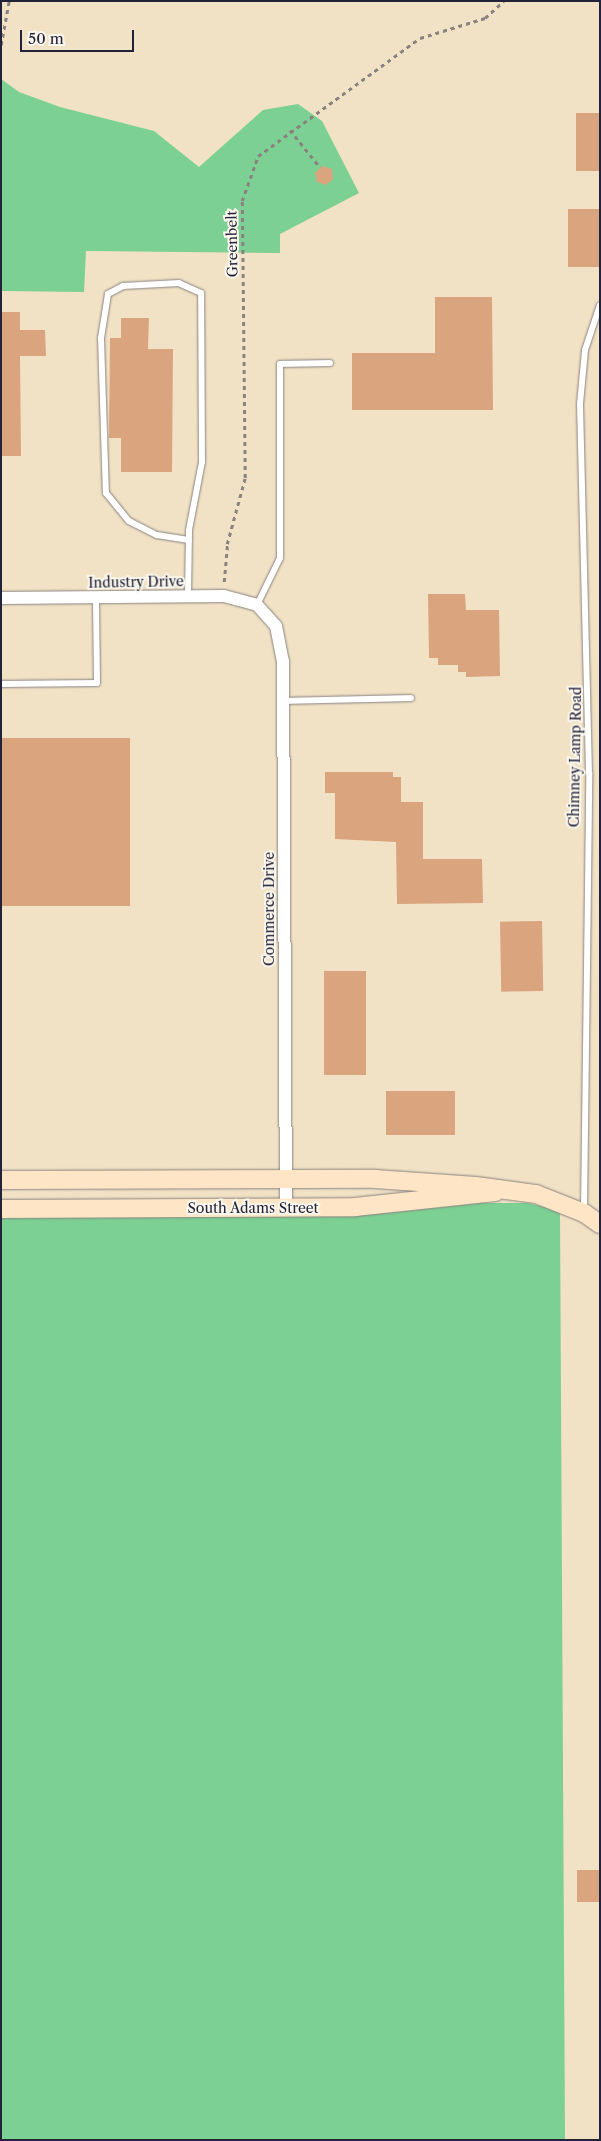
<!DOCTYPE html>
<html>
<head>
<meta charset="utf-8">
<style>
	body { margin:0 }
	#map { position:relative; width:601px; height:2141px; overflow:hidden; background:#f1e2c5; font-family:"Libre Caslon Text",serif }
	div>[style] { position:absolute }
	.green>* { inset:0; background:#7cd093 }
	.building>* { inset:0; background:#daa47e; transform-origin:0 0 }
	.path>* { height:2.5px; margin-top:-1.25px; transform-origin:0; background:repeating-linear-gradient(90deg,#8a8280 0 4px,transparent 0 8px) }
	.roads { filter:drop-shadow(0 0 1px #8a8280) drop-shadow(0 0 1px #8a8280) }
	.lane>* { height:6px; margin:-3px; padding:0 3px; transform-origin:3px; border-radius:3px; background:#fff }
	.street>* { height:12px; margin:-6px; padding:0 6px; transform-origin:6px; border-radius:6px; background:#fff }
	.secondary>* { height:18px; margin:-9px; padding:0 9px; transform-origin:9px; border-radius:9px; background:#fde5c5 }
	span { translate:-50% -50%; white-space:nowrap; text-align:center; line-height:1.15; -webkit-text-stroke:4px #fbf7ec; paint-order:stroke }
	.street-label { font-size:14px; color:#22223b }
	.frame { position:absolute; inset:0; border:2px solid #22223b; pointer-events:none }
	.scale { position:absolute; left:20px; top:30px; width:114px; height:22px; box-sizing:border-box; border:2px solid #22223b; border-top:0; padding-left:6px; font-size:15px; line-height:18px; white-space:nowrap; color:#22223b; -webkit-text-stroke:4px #fbf7ec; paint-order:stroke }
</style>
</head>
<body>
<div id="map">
	<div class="green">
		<div style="clip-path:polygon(1px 79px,19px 92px,60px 107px,154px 131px,199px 167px,263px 110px,298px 104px,322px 121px,359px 193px,280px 234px,280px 253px,86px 251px,84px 292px,1px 291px)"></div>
		<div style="clip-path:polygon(481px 1203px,528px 1203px,560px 1211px,565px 2140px,1px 2140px,1px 1216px,355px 1216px)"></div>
	</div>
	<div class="building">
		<div style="left:576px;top:113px;width:24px;height:58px"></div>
		<div style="clip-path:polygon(322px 166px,332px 169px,333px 179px,326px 185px,317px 182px,315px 173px)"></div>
		<div style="left:568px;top:209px;width:32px;height:58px"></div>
		<div style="clip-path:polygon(435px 297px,492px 297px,493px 410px,352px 410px,352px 353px,435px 353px)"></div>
		<div style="clip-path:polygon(1px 312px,20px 312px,20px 330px,45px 330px,46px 356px,20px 356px,21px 456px,1px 456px)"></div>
		<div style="clip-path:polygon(121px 318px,149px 318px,148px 349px,173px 349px,172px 472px,121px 472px,121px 438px,109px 438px,110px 338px,121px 338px)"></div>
		<div style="clip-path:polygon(428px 594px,465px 594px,466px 610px,499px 610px,500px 676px,466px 677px,466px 672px,458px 672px,458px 665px,438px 665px,438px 658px,429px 658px)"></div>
		<div style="left:130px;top:738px;width:168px;height:129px;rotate:90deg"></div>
		<div style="clip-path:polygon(325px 772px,393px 772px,393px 777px,401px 777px,401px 802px,423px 802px,423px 859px,482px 859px,483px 903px,397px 904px,396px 842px,335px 839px,335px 793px,325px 793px)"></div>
		<div style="left:542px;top:921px;width:70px;height:42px;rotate:89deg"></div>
		<div style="left:324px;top:971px;width:42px;height:104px"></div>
		<div style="left:455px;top:1091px;width:44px;height:69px;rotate:90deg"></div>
		<div style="left:577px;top:1870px;width:23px;height:32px"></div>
	</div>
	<div class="path">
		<div style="left:1px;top:45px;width:45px;rotate:-79.7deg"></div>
		<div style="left:290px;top:130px;width:48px;rotate:51deg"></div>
		<div style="left:224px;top:582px;width:38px;rotate:-85deg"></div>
		<div style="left:227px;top:544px;width:68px;rotate:-74.7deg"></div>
		<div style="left:245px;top:478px;width:277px;rotate:-90.6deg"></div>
		<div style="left:242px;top:201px;width:48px;rotate:-70.4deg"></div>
		<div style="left:258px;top:156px;width:200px;rotate:-36.1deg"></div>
		<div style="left:420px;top:38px;width:68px;rotate:-17.1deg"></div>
		<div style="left:485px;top:18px;width:25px;rotate:-42deg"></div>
	</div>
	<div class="roads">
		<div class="lane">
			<div style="left:188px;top:596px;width:66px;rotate:-89.1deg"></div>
			<div style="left:189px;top:530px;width:69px;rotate:-79.2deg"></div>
			<div style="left:202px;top:462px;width:169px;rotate:-90.3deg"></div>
			<div style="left:201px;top:293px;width:24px;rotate:-156deg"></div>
			<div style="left:179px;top:283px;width:56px;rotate:176.9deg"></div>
			<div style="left:123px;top:286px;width:17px;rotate:152deg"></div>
			<div style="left:108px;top:294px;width:45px;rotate:99deg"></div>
			<div style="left:101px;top:338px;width:155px;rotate:88.2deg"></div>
			<div style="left:106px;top:493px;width:36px;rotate:51deg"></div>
			<div style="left:129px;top:521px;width:31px;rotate:27deg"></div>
			<div style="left:157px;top:535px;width:32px;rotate:9deg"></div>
			<div style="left:257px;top:605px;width:52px;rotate:-63.9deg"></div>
			<div style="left:280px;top:558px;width:194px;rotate:-90deg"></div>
			<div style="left:280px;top:364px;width:50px;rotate:-1.1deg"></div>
			<div style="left:1px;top:684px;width:96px;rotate:-0.6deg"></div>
			<div style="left:97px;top:683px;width:86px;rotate:-90.7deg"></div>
			<div style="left:283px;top:701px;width:128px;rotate:-1.3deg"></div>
			<div style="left:584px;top:1211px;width:438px;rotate:-89.3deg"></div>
			<div style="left:589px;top:773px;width:369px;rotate:-91.4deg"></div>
			<div style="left:580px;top:404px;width:54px;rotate:-84.7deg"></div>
			<div style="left:585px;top:350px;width:47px;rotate:-71.6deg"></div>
		</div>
		<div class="street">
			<div style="left:1px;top:598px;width:223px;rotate:-0.5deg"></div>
			<div style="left:224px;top:596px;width:34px;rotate:15deg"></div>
			<div style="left:257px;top:605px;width:28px;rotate:48deg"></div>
			<div style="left:276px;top:626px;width:36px;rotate:79deg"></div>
			<div style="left:283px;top:661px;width:547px;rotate:89.69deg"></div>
		</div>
		<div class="secondary">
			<div style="left:1px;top:1180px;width:374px;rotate:-0.2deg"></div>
			<div style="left:375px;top:1179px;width:101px;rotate:4deg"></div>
			<div style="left:476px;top:1186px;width:61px;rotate:7.6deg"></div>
			<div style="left:536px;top:1194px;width:52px;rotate:21.6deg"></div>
			<div style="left:584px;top:1213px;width:19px;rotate:35deg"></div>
			<div style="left:1px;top:1209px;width:354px;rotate:-0.3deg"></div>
			<div style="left:355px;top:1207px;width:141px;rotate:-6.1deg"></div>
		</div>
	</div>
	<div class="street-label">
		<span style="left:232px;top:244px;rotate:-91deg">Greenbelt</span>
		<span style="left:136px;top:582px;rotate:-1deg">Industry Drive</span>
		<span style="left:575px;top:757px;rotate:-89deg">Chimney Lamp Road</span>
		<span style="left:269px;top:909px;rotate:-90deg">Commerce Drive</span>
		<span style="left:253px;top:1208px">South Adams Street</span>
	</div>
	<div class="frame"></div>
	<div class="scale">50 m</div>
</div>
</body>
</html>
